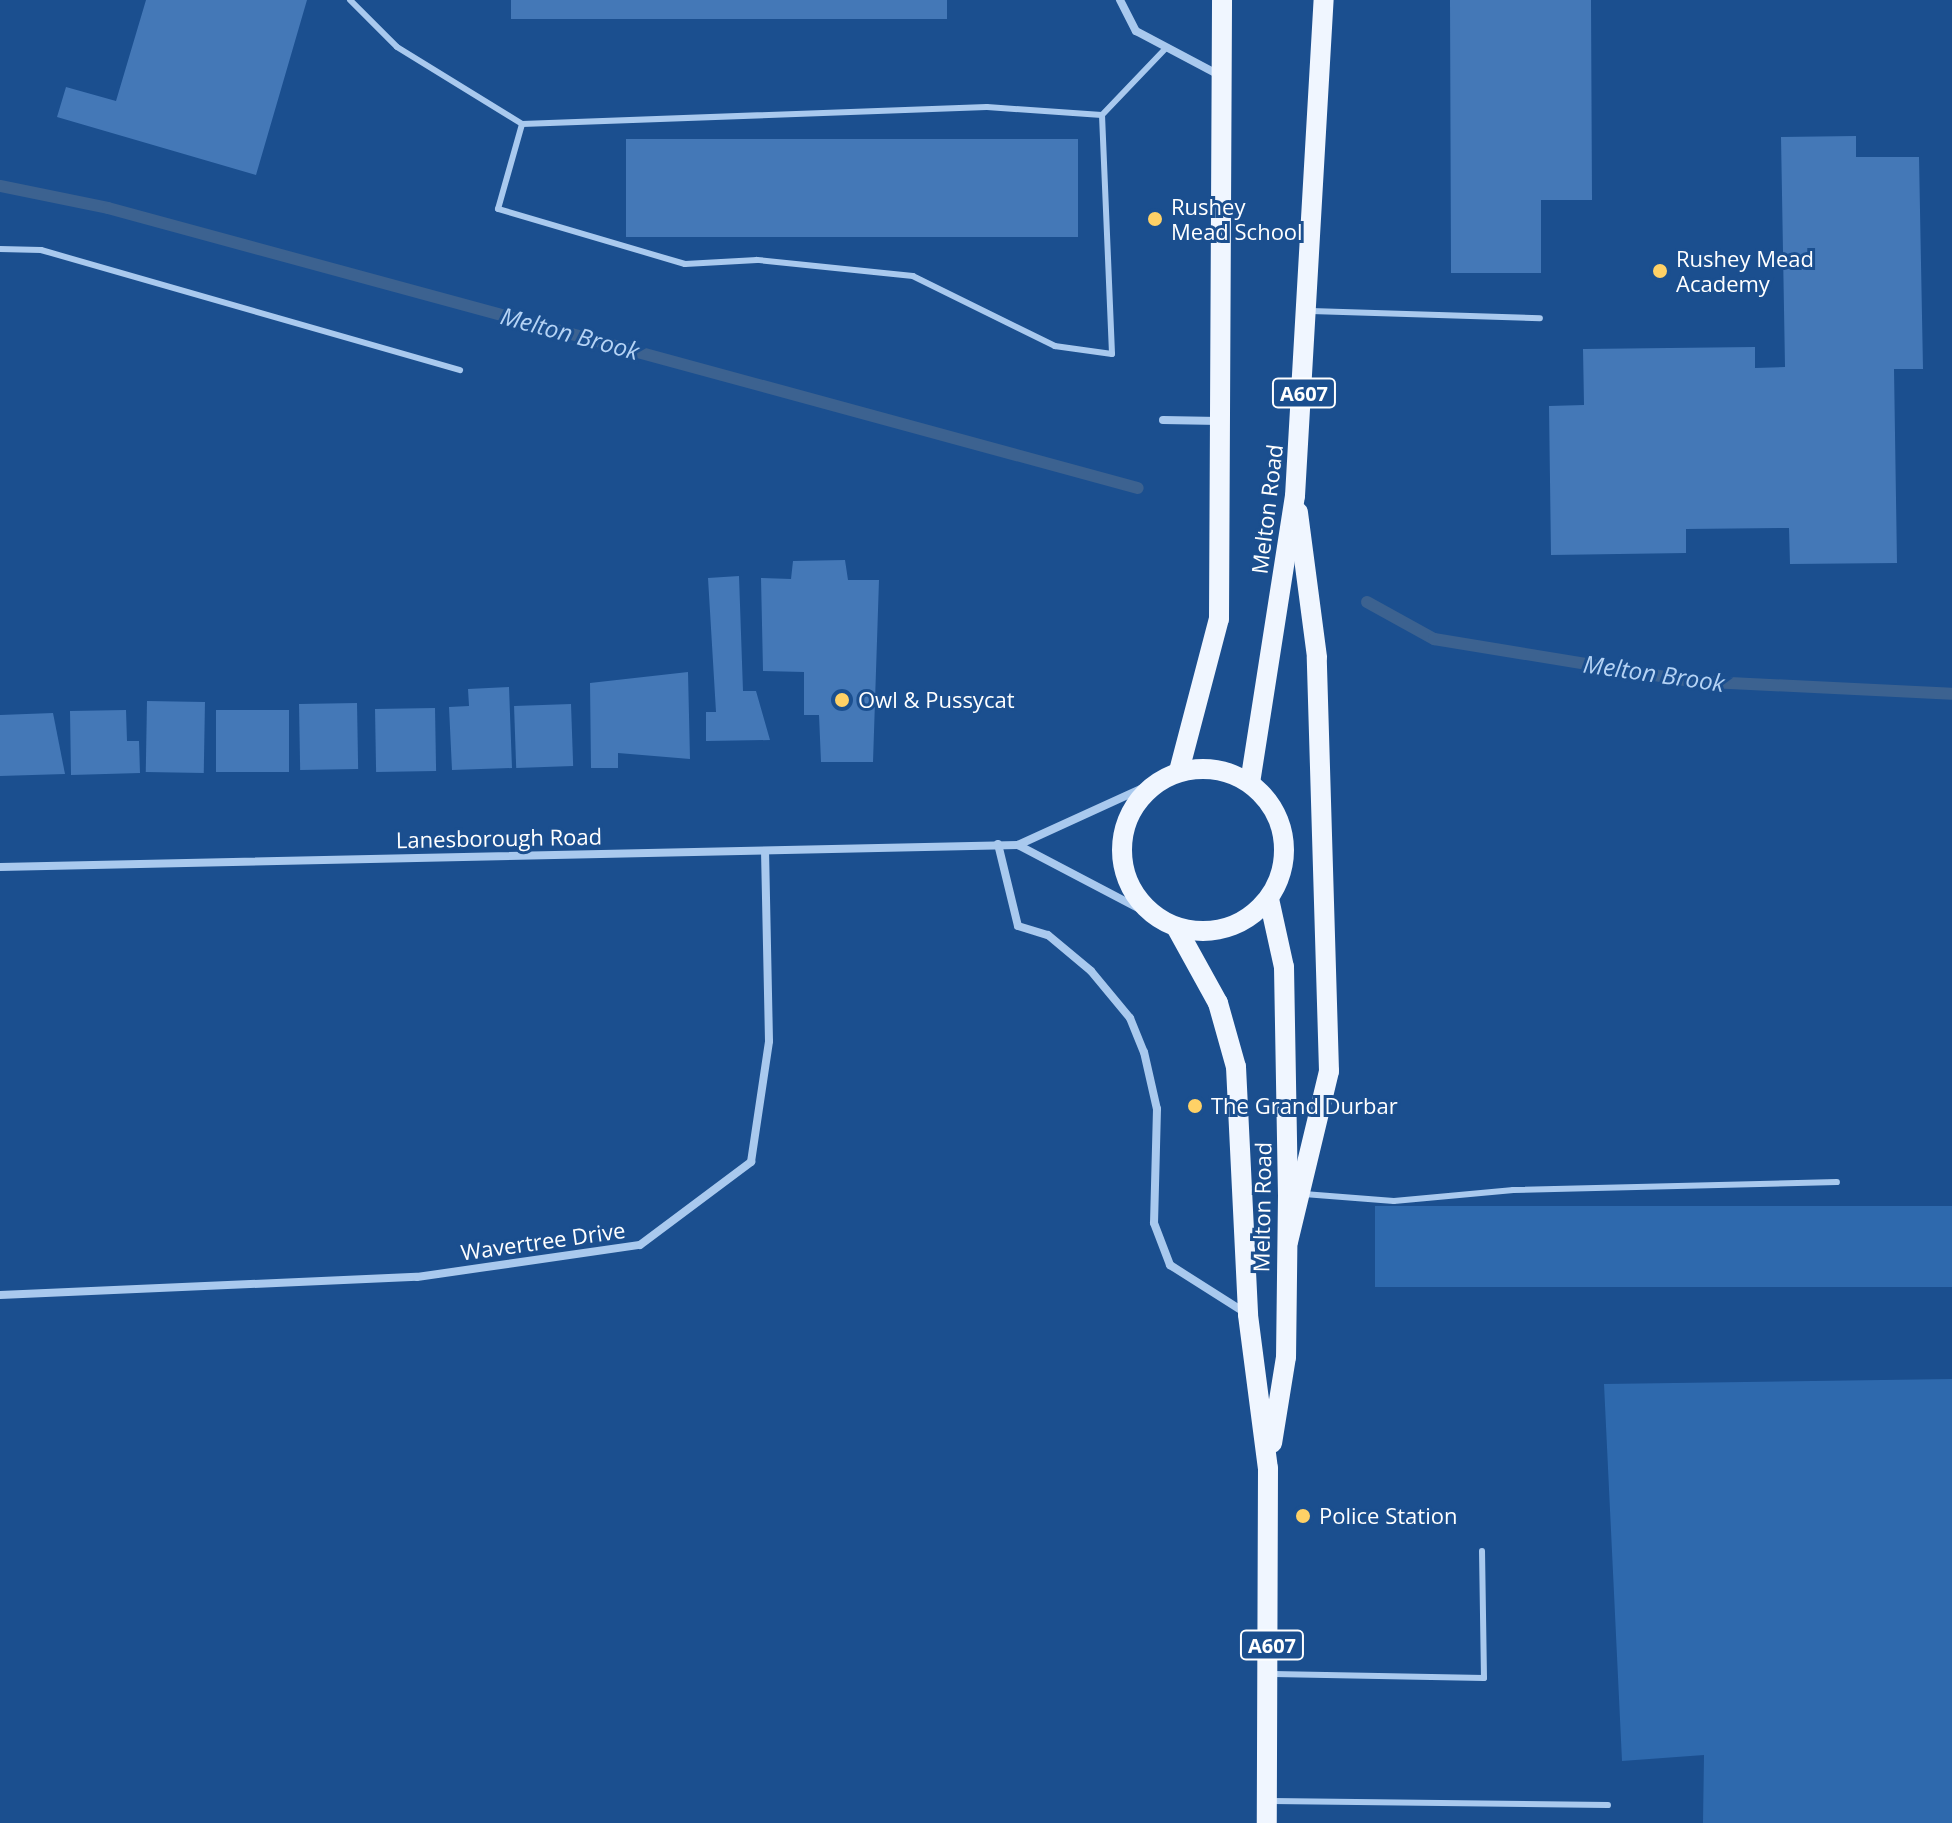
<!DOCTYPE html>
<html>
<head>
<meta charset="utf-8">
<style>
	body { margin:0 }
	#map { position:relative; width:1952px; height:1823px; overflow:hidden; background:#1b4f8f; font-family:"Open Sans",sans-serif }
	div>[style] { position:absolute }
	.green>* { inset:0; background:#2e69ad; transform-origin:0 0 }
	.stream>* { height:12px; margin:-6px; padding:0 6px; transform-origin:6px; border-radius:6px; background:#3c6290 }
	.building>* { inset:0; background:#4478b7; transform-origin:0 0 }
	.service>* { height:6px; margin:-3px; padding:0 3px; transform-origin:3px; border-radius:3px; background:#a9c9ee }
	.minor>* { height:8px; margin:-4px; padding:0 4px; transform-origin:4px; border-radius:4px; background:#a9c9ee }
	.primary>* { height:20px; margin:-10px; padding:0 10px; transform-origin:10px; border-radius:10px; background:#f0f6ff }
	.primary>.ring { margin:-10px; padding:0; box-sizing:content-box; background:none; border:20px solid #f0f6ff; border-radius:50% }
	.dots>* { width:22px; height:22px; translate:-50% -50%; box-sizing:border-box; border:4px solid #1b4f8f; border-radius:50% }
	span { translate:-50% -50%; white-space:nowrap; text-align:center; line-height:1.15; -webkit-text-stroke:6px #1b4f8f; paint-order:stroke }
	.shield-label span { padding:2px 6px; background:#1b4f8f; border:2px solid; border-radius:6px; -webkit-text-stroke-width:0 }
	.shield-label { font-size:20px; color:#fff; font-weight:700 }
	.poi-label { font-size:22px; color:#fff }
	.left { translate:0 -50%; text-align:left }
	.street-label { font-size:22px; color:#fff }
	.water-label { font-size:24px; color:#b5d3f5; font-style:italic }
</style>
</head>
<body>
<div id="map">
	<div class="green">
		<div style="left:1952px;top:1206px;width:81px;height:577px;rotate:90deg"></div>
		<div style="clip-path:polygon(1952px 1379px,1952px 1823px,1703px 1823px,1704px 1755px,1622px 1761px,1604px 1384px)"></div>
	</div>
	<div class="stream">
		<div style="left:0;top:186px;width:110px;rotate:11.5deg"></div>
		<div style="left:108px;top:208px;width:1067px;rotate:15.21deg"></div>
		<div style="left:1367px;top:602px;width:77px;rotate:28.9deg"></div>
		<div style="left:1434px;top:639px;width:259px;rotate:9.3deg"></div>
		<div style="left:1690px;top:681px;width:262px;rotate:2.8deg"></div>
	</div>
	<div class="building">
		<div style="clip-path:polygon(146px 0,307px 0,256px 175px,57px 117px,66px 87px,116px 101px)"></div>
		<div style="left:511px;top:0;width:436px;height:19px"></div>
		<div style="clip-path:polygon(1450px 0,1591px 0,1592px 200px,1541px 200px,1541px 273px,1451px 273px)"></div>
		<div style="clip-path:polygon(1856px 136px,1856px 157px,1919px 157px,1923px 369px,1894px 369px,1897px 563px,1790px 564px,1789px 528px,1686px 529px,1686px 553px,1551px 555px,1549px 406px,1584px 405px,1583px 349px,1755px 347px,1755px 368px,1785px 367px,1781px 137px)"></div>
		<div style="left:1078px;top:139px;width:98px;height:452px;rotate:90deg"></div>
		<div style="clip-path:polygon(845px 560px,848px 580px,879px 580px,873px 762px,821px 762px,819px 715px,804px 715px,804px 672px,763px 671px,761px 578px,791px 579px,793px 561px)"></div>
		<div style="clip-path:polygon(739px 576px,743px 691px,756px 691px,770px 740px,706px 741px,706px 712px,716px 712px,708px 578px)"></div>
		<div style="clip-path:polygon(688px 672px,690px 759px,618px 753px,618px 768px,591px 768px,590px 683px)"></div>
		<div style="clip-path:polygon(509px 687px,512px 768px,452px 770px,449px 707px,469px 706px,468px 689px)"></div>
		<div style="left:147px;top:701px;width:58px;height:71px;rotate:1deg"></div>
		<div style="left:357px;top:703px;width:66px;height:58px;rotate:89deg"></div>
		<div style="left:571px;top:704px;width:62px;height:57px;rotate:88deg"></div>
		<div style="left:435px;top:708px;width:63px;height:60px;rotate:89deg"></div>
		<div style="clip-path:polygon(126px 710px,127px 741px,139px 741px,140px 773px,71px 775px,70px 711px)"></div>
		<div style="left:216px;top:710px;width:73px;height:62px"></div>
		<div style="clip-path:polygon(53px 713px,65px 774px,0 776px,0 715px)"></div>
	</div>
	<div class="service">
		<div style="left:350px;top:0;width:66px;rotate:45deg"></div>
		<div style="left:397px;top:47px;width:147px;rotate:31.6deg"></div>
		<div style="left:1102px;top:115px;width:239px;rotate:87.6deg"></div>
		<div style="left:1112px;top:354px;width:58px;rotate:-172deg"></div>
		<div style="left:1055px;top:346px;width:158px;rotate:-153.8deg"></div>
		<div style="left:913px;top:276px;width:157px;rotate:-174.1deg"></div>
		<div style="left:757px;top:260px;width:72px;rotate:176.8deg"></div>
		<div style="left:685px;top:264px;width:195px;rotate:-163.6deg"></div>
		<div style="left:498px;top:209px;width:88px;rotate:-74.2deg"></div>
		<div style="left:522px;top:124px;width:465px;rotate:-2.1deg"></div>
		<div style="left:987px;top:107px;width:115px;rotate:4deg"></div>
		<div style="left:1102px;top:115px;width:93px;rotate:-46.3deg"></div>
		<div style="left:0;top:249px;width:41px;rotate:1.4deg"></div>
		<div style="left:41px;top:250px;width:436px;rotate:16deg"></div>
		<div style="left:1311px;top:311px;width:229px;rotate:1.8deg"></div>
		<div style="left:1304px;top:1194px;width:90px;rotate:4.4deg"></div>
		<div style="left:1394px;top:1201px;width:120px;rotate:-5.3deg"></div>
		<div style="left:1513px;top:1190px;width:324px;rotate:-1.4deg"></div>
		<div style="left:1273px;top:1674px;width:211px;rotate:1.1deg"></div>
		<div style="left:1484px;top:1678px;width:127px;rotate:-90.9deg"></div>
		<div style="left:1272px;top:1801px;width:336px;rotate:0.7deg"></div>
	</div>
	<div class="minor">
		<div style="left:1120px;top:0;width:35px;rotate:63deg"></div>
		<div style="left:1136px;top:31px;width:94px;rotate:27.9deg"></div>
		<div style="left:1163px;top:420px;width:56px;rotate:1deg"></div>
		<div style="left:998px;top:844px;width:84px;rotate:76.3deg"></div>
		<div style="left:1018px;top:926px;width:31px;rotate:17deg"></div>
		<div style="left:1048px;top:935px;width:56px;rotate:39.9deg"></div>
		<div style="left:1091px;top:971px;width:61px;rotate:50.3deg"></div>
		<div style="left:1130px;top:1018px;width:37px;rotate:68deg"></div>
		<div style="left:1144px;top:1052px;width:58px;rotate:77.2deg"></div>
		<div style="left:1157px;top:1109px;width:114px;rotate:91.5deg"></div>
		<div style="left:1154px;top:1223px;width:45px;rotate:69.1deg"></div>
		<div style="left:1170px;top:1265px;width:88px;rotate:32.4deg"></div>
		<div style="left:1018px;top:845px;width:155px;rotate:27.7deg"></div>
		<div style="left:0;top:867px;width:1018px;rotate:-1.24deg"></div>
		<div style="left:1018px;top:845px;width:149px;rotate:-24.5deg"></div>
		<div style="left:0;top:1295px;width:417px;rotate:-2.5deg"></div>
		<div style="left:417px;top:1277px;width:225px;rotate:-8.2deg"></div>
		<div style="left:640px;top:1245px;width:139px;rotate:-36.8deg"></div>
		<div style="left:751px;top:1162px;width:122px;rotate:-81.5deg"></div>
		<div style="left:769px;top:1041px;width:190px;rotate:-91.2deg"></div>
	</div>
	<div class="primary">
		<div class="ring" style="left:1122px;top:769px;width:142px;height:142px"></div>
		<div style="left:1179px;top:771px;width:157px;rotate:-75.3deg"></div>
		<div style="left:1219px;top:619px;width:619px;rotate:-89.72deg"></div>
		<div style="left:1250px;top:783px;width:291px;rotate:-81.1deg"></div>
		<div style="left:1295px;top:496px;width:497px;rotate:-86.7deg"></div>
		<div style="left:1269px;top:899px;width:70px;rotate:77.6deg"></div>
		<div style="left:1284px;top:967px;width:228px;rotate:89deg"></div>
		<div style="left:1288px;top:1195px;width:162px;rotate:90.7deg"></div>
		<div style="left:1286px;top:1357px;width:87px;rotate:99.2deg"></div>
		<div style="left:1176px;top:927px;width:87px;rotate:61.1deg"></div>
		<div style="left:1218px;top:1003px;width:66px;rotate:74.3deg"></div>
		<div style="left:1236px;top:1067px;width:248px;rotate:87.2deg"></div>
		<div style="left:1248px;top:1315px;width:154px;rotate:82.6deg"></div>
		<div style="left:1268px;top:1468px;width:355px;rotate:90.2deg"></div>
		<div style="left:1288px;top:1242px;width:176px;rotate:-76.5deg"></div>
		<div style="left:1329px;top:1071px;width:414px;rotate:-91.7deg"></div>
		<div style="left:1317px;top:657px;width:146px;rotate:-97.5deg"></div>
	</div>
	<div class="dots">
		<div style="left:1155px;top:219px;background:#ffd166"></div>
		<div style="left:1660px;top:271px;background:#ffd166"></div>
		<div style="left:842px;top:700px;background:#ffd166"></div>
		<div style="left:1195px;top:1106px;background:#ffd166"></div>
		<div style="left:1303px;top:1516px;background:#ffd166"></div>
	</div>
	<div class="shield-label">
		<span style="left:1304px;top:393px">A607</span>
		<span style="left:1272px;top:1645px">A607</span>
	</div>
	<div class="poi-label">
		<span class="left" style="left:1171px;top:219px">Rushey<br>Mead School</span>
		<span class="left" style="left:1676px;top:271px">Rushey Mead<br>Academy</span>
		<span class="left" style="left:858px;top:700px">Owl &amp; Pussycat</span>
		<span class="left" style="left:1211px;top:1106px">The Grand Durbar</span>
		<span class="left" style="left:1319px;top:1516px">Police Station</span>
	</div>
	<div class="street-label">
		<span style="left:1267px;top:509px;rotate:-83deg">Melton Road</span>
		<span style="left:499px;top:838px;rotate:-1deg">Lanesborough Road</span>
		<span style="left:1262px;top:1207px;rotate:-89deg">Melton Road</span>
		<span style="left:543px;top:1241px;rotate:-8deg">Wavertree Drive</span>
	</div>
	<div class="water-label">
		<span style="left:570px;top:333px;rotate:15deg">Melton Brook</span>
		<span style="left:1654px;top:673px;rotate:8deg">Melton Brook</span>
	</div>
</div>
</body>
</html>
